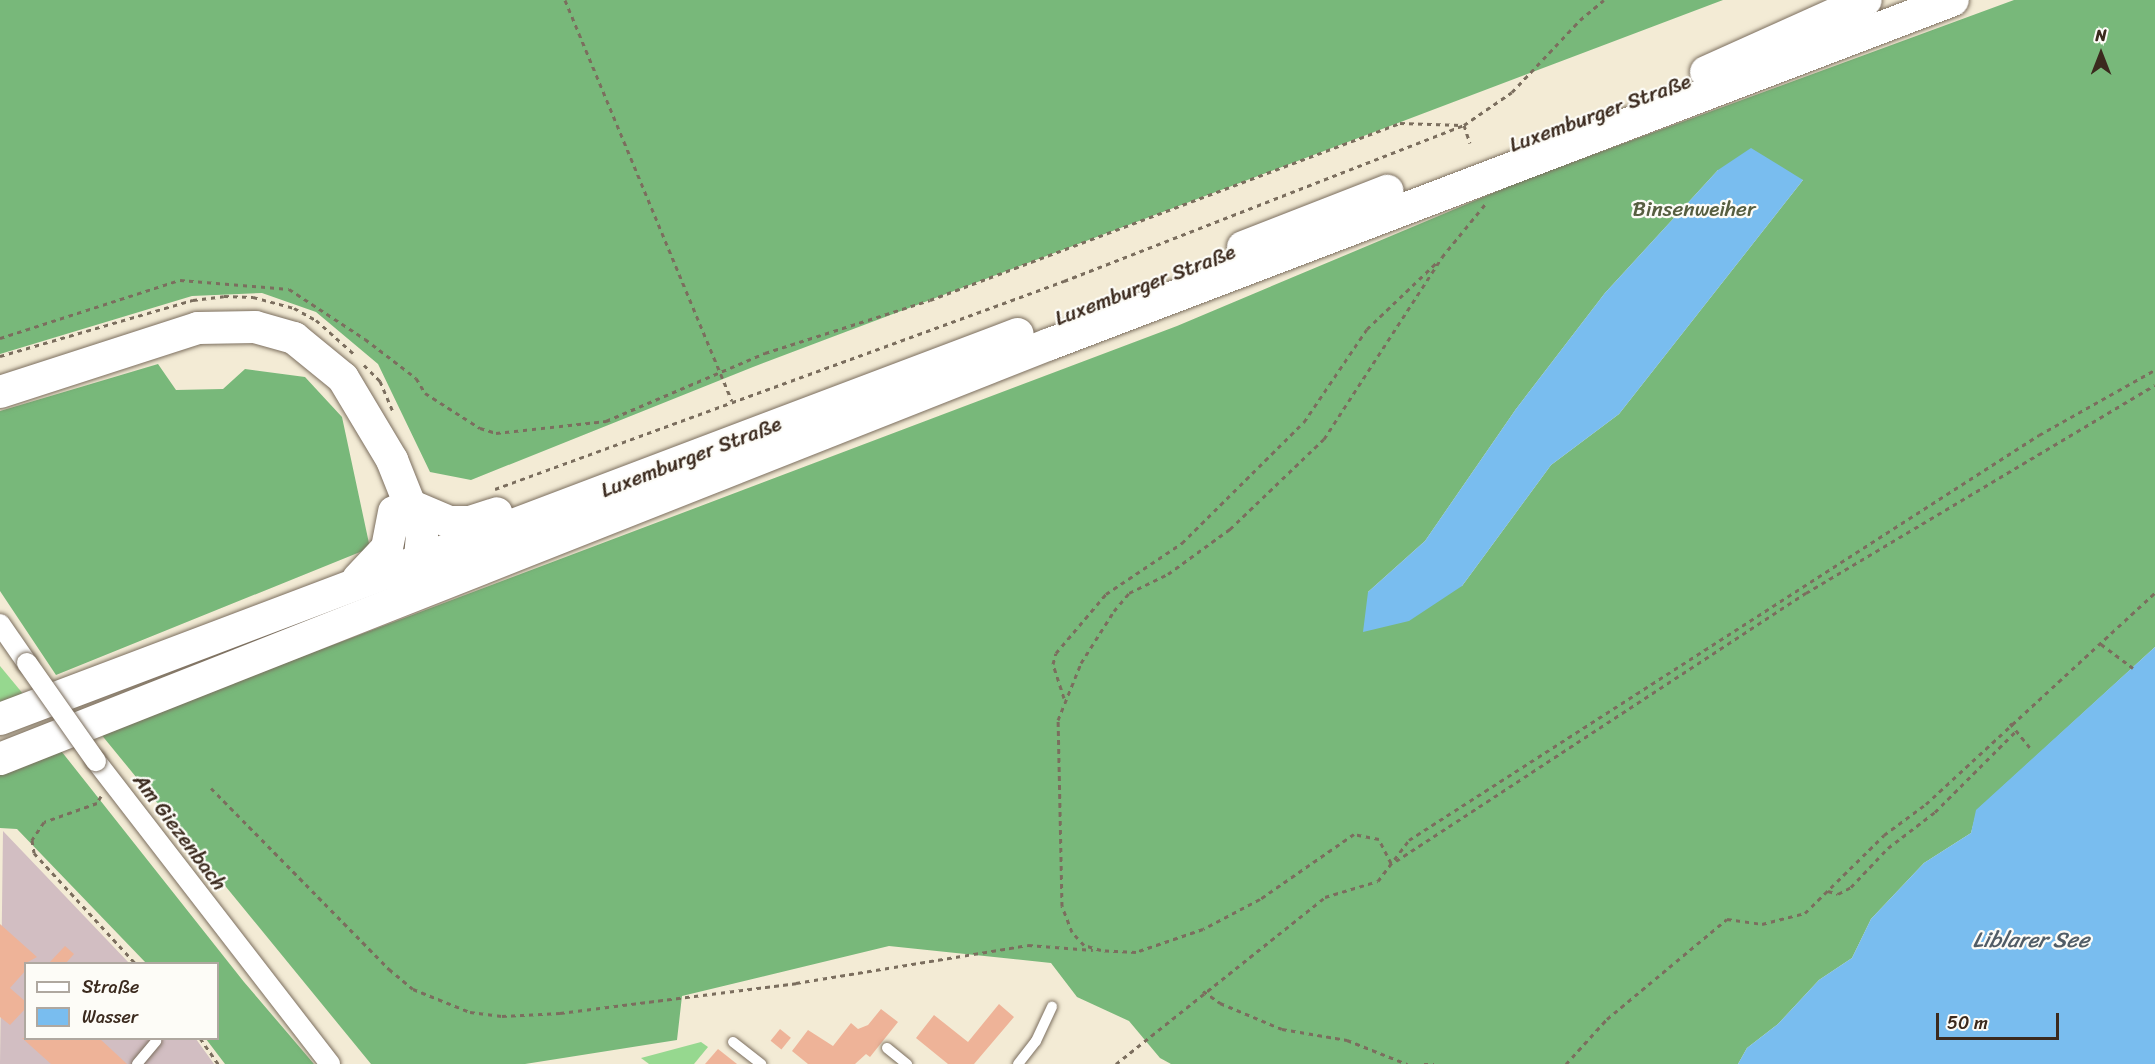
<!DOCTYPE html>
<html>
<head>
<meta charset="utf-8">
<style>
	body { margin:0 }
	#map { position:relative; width:2155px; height:1064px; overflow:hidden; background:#f3ebd5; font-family:Sriracha,sans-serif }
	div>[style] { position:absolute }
	.industrial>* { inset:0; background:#d2bec2 }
	.green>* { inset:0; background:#96d88f }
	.forest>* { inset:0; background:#78b87a }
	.water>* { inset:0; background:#79bdef }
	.building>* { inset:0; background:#eeb398; transform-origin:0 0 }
	.path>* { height:3px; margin-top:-1.5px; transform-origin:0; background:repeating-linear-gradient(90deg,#7b6e5e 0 4.5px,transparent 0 9px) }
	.roads { filter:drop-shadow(0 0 2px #7b6e5e) drop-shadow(0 0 2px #7b6e5e) }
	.service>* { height:10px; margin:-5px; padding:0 5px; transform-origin:5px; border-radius:5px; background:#fff }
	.minor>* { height:20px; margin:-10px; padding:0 10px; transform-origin:10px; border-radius:10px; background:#fff }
	.primary>* { height:32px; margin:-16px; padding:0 16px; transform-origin:16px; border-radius:16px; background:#fff }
	.bridges { filter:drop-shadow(0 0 2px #7b6e5e) drop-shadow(0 0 2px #7b6e5e) }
	.minor-bridge>* { height:20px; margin:-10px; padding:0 10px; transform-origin:10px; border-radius:10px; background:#fff }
	span { translate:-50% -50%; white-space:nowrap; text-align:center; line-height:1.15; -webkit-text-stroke:4.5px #fdfcf7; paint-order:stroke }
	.street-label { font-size:21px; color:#3b2a1e }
	.park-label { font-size:21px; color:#565e40 }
	.water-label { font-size:22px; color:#515d67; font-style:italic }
	.legend { position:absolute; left:24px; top:962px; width:195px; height:78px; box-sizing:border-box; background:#fdfcf7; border:2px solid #afa8a0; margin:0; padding:8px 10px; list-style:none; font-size:18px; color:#3b2a1e }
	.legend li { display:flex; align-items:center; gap:12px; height:30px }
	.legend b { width:30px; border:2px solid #afa8a0 }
	.north { position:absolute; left:2071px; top:24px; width:60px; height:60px; -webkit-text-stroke:4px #fdfcf7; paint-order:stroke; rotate:0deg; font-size:16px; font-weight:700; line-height:24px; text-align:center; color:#3b2a1e }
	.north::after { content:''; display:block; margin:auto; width:21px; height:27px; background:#3b2a1e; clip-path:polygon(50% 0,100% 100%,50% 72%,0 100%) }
	.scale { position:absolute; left:1936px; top:1013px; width:123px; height:27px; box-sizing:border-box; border:3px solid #3b2a1e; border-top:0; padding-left:8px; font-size:18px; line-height:21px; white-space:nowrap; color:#3b2a1e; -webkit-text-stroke:4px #fdfcf7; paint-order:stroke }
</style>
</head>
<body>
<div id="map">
	<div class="industrial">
		<div style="clip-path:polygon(3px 831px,129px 963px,26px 964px,26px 1038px,196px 1039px,214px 1064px,0 1064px)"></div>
	</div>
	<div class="green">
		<div style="clip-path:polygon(0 666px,24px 695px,0 705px)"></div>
		<div style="clip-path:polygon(701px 1042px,708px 1047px,694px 1064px,649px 1064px,641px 1058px)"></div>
	</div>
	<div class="forest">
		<div style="clip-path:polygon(0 0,1723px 0,753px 367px,471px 480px,430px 472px,378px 364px,316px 312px,262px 293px,192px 296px,0 354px)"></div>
		<div style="clip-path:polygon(evenodd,2014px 0,2155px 0,2155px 647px,1977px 810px,1971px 833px,1924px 863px,1871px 919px,1852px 958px,1819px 980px,1778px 1024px,1747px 1048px,1738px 1064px,1171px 1064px,1160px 1058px,1129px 1021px,1077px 997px,1051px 963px,889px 946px,682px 996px,677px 1040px,525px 1064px,371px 1064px,100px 733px,1177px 326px,1524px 180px,2014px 0,1718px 170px,1803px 180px,1619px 414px,1551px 465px,1462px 586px,1368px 592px,1425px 541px,1516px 409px,1605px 293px,1718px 170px)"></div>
		<div style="clip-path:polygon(158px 364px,176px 390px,223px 389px,245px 369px,305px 377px,342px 417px,370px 548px,56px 675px,0 591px,0 411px)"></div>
		<div style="clip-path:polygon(58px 747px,244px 982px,314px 1064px,225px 1064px,206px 1039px,218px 1038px,218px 964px,146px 963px,17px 829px,0 828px,0 772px)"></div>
	</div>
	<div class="water">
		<div style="clip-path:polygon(1751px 148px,1803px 180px,1619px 414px,1551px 465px,1462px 586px,1409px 621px,1363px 632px,1368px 592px,1425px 541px,1516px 409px,1605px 293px,1718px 170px)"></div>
		<div style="clip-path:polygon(2155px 647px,2155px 1064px,1738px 1064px,1747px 1048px,1778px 1024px,1819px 980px,1852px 958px,1871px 919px,1924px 863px,1971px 833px,1976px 810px)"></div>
	</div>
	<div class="building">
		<div style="clip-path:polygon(0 924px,37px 957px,26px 963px,26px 970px,10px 988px,26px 1002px,26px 1008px,10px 1025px,0 1017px)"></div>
		<div style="clip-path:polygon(65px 946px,74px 954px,66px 963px,49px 963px)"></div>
		<div style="clip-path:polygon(999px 1004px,1014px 1017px,974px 1064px,948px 1064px,916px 1038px,934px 1015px,968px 1042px)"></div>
		<div style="clip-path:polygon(881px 1009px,898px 1022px,870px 1057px,866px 1054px,855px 1064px,808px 1064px,792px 1051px,808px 1030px,833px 1046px,851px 1023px,858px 1029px,868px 1025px)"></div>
		<div style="left:780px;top:1029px;width:14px;height:15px;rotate:39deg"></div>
		<div style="clip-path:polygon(22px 1038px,99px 1038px,127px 1064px,51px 1064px)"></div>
		<div style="clip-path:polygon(718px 1049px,737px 1064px,705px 1064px)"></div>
	</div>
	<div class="path">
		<div style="left:565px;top:0;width:434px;rotate:67.4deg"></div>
		<div style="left:1464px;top:125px;width:19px;rotate:72deg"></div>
		<div style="left:0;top:338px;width:189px;rotate:-17.9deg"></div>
		<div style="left:180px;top:280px;width:109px;rotate:4.7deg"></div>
		<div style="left:289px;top:289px;width:91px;rotate:33.3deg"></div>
		<div style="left:365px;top:339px;width:64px;rotate:37.4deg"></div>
		<div style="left:416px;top:378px;width:17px;rotate:59deg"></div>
		<div style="left:425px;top:393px;width:65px;rotate:32.5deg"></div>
		<div style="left:480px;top:428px;width:17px;rotate:17deg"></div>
		<div style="left:496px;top:433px;width:111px;rotate:-6.2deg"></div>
		<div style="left:606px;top:421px;width:173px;rotate:-23.2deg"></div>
		<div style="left:765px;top:353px;width:173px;rotate:-17.8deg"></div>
		<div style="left:930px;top:300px;width:502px;rotate:-20.64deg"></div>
		<div style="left:1400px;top:123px;width:62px;rotate:1.8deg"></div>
		<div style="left:0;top:356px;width:201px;rotate:-16.2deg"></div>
		<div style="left:193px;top:300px;width:31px;rotate:-7deg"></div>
		<div style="left:224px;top:296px;width:29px;rotate:2deg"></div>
		<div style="left:253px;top:297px;width:42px;rotate:15deg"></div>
		<div style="left:294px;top:308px;width:25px;rotate:29deg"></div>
		<div style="left:316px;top:320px;width:52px;rotate:41.9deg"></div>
		<div style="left:364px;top:365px;width:23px;rotate:45deg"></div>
		<div style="left:380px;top:381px;width:34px;rotate:67deg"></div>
		<div style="left:495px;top:489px;width:606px;rotate:-20.08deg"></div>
		<div style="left:1064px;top:281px;width:429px;rotate:-21.3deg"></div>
		<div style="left:1464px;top:125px;width:58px;rotate:-34.5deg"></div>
		<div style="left:1512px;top:92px;width:99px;rotate:-46.6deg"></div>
		<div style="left:1580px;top:20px;width:31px;rotate:-40deg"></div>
		<div style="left:2101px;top:644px;width:40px;rotate:37deg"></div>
		<div style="left:1064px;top:698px;width:36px;rotate:-108deg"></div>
		<div style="left:1053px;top:664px;width:11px;rotate:-75deg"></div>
		<div style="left:1056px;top:653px;width:77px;rotate:-49.7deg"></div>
		<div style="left:1106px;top:594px;width:92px;rotate:-33.9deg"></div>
		<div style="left:1182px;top:543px;width:172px;rotate:-44.8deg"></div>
		<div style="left:1304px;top:422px;width:112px;rotate:-55.9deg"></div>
		<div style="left:1367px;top:329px;width:95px;rotate:-43.7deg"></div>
		<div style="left:2010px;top:723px;width:32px;rotate:51deg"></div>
		<div style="left:211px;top:788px;width:254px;rotate:45.5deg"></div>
		<div style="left:389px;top:969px;width:31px;rotate:40deg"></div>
		<div style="left:413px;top:989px;width:61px;rotate:22deg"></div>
		<div style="left:470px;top:1012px;width:32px;rotate:7deg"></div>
		<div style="left:502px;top:1016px;width:58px;rotate:-3deg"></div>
		<div style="left:560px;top:1013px;width:238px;rotate:-7.2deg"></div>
		<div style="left:796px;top:983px;width:235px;rotate:-9.3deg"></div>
		<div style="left:1028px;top:945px;width:65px;rotate:4.4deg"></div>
		<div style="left:101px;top:796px;width:8px;rotate:120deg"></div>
		<div style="left:97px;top:803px;width:56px;rotate:160.3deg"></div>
		<div style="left:44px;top:822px;width:22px;rotate:124deg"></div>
		<div style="left:32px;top:840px;width:13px;rotate:81deg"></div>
		<div style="left:34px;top:853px;width:151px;rotate:47.4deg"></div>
		<div style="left:1396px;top:861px;width:490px;rotate:-33.2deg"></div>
		<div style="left:1806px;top:593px;width:406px;rotate:-30.8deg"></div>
		<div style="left:1391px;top:863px;width:27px;rotate:-117deg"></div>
		<div style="left:1379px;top:839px;width:25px;rotate:-169deg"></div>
		<div style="left:1354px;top:834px;width:114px;rotate:145.3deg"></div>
		<div style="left:1260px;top:899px;width:64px;rotate:152.2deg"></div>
		<div style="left:1203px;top:929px;width:71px;rotate:161.1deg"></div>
		<div style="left:1136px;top:952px;width:35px;rotate:-177deg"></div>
		<div style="left:1101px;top:950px;width:18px;rotate:-164deg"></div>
		<div style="left:1084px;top:945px;width:18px;rotate:-133deg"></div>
		<div style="left:1072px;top:932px;width:28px;rotate:-111deg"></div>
		<div style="left:1062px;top:906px;width:186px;rotate:-91.2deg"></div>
		<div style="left:1058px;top:720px;width:61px;rotate:-68deg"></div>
		<div style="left:1081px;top:663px;width:62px;rotate:-57.6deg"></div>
		<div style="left:1114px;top:611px;width:23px;rotate:-50deg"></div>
		<div style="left:1129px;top:593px;width:43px;rotate:-26deg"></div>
		<div style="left:1168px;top:574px;width:77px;rotate:-36deg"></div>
		<div style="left:1230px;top:529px;width:130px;rotate:-43.8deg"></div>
		<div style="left:1324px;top:439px;width:217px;rotate:-57deg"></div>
		<div style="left:1442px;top:257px;width:71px;rotate:-50.7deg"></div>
		<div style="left:1828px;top:891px;width:10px;rotate:17deg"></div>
		<div style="left:1838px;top:894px;width:15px;rotate:-28deg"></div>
		<div style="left:1851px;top:887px;width:54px;rotate:-46.5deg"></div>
		<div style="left:1888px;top:848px;width:59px;rotate:-37.5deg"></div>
		<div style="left:1935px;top:812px;width:115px;rotate:-45deg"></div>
		<div style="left:1203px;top:991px;width:21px;rotate:35deg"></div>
		<div style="left:1220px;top:1003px;width:67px;rotate:22.8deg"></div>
		<div style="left:1282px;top:1029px;width:66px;rotate:9.6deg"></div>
		<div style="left:1347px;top:1040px;width:65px;rotate:21.8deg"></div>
		<div style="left:200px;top:1038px;width:32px;rotate:55deg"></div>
		<div style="left:1116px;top:1064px;width:268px;rotate:-38.6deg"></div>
		<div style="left:1325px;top:897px;width:55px;rotate:-16.8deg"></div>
		<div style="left:1378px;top:881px;width:51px;rotate:-52.9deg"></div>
		<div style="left:1409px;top:840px;width:749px;rotate:-32.74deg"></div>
		<div style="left:2039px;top:435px;width:133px;rotate:-29.3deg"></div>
		<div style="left:1424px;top:1064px;width:10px"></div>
		<div style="left:1566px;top:1064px;width:61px;rotate:-47.7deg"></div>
		<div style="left:1607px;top:1019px;width:156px;rotate:-39.8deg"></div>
		<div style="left:1727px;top:919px;width:35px;rotate:8deg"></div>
		<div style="left:1762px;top:924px;width:44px;rotate:-14.3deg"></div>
		<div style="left:1805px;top:913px;width:111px;rotate:-44.6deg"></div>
		<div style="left:1884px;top:835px;width:52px;rotate:-36.4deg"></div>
		<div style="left:1926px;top:804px;width:311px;rotate:-42.7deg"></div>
	</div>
	<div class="roads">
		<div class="service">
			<div style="left:733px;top:1042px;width:36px;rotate:38deg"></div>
			<div style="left:887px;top:1048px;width:26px;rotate:39deg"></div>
			<div style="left:137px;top:1064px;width:30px;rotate:-50deg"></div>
			<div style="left:1018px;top:1064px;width:29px;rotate:-52deg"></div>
			<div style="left:1036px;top:1041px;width:38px;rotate:-65deg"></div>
		</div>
		<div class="minor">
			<div style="left:0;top:624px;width:47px;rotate:55.3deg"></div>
			<div style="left:96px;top:761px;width:383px;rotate:52.3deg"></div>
		</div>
		<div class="primary">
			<div style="left:1706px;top:72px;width:175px;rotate:-24.2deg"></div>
			<div style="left:1243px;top:247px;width:155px;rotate:-21.3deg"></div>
			<div style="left:0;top:392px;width:208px;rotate:-17.9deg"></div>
			<div style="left:198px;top:328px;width:57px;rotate:-1deg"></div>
			<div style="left:255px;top:327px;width:41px;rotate:15.8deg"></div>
			<div style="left:294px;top:338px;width:63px;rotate:39.2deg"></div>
			<div style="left:343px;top:378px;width:96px;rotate:59.1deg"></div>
			<div style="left:392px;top:460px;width:81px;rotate:68.2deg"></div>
			<div style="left:422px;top:535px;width:25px;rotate:95deg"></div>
			<div style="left:420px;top:560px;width:18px;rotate:112deg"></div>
			<div style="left:414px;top:507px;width:39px;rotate:23deg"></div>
			<div style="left:450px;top:522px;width:20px"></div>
			<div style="left:470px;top:522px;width:28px;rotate:-18deg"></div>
			<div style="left:358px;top:579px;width:42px;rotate:-46.9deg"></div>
			<div style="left:387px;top:548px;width:37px;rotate:-79deg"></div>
			<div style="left:0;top:719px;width:1088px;rotate:-20.72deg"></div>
			<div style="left:0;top:759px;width:1129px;rotate:-21.57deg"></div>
			<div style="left:1050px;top:344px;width:966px;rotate:-20.85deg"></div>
		</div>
	</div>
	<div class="bridges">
		<div class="minor-bridge">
			<div style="left:27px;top:663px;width:120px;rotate:54.9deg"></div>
		</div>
	</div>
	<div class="street-label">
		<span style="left:1600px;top:113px;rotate:-20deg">Luxemburger Straße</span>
		<span style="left:1145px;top:285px;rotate:-21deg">Luxemburger Straße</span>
		<span style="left:691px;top:457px;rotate:-21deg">Luxemburger Straße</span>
		<span style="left:180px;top:832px;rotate:53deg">Am Giezenbach</span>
	</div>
	<div class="park-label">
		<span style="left:1694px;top:209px">Binsenweiher</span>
	</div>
	<div class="water-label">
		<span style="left:2031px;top:940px">Liblarer See</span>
	</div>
	<ul class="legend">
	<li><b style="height:8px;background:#fff"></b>Straße</li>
	<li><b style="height:16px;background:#79bdef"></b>Wasser</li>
	</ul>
	<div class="north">N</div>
	<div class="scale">50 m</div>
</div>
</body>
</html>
